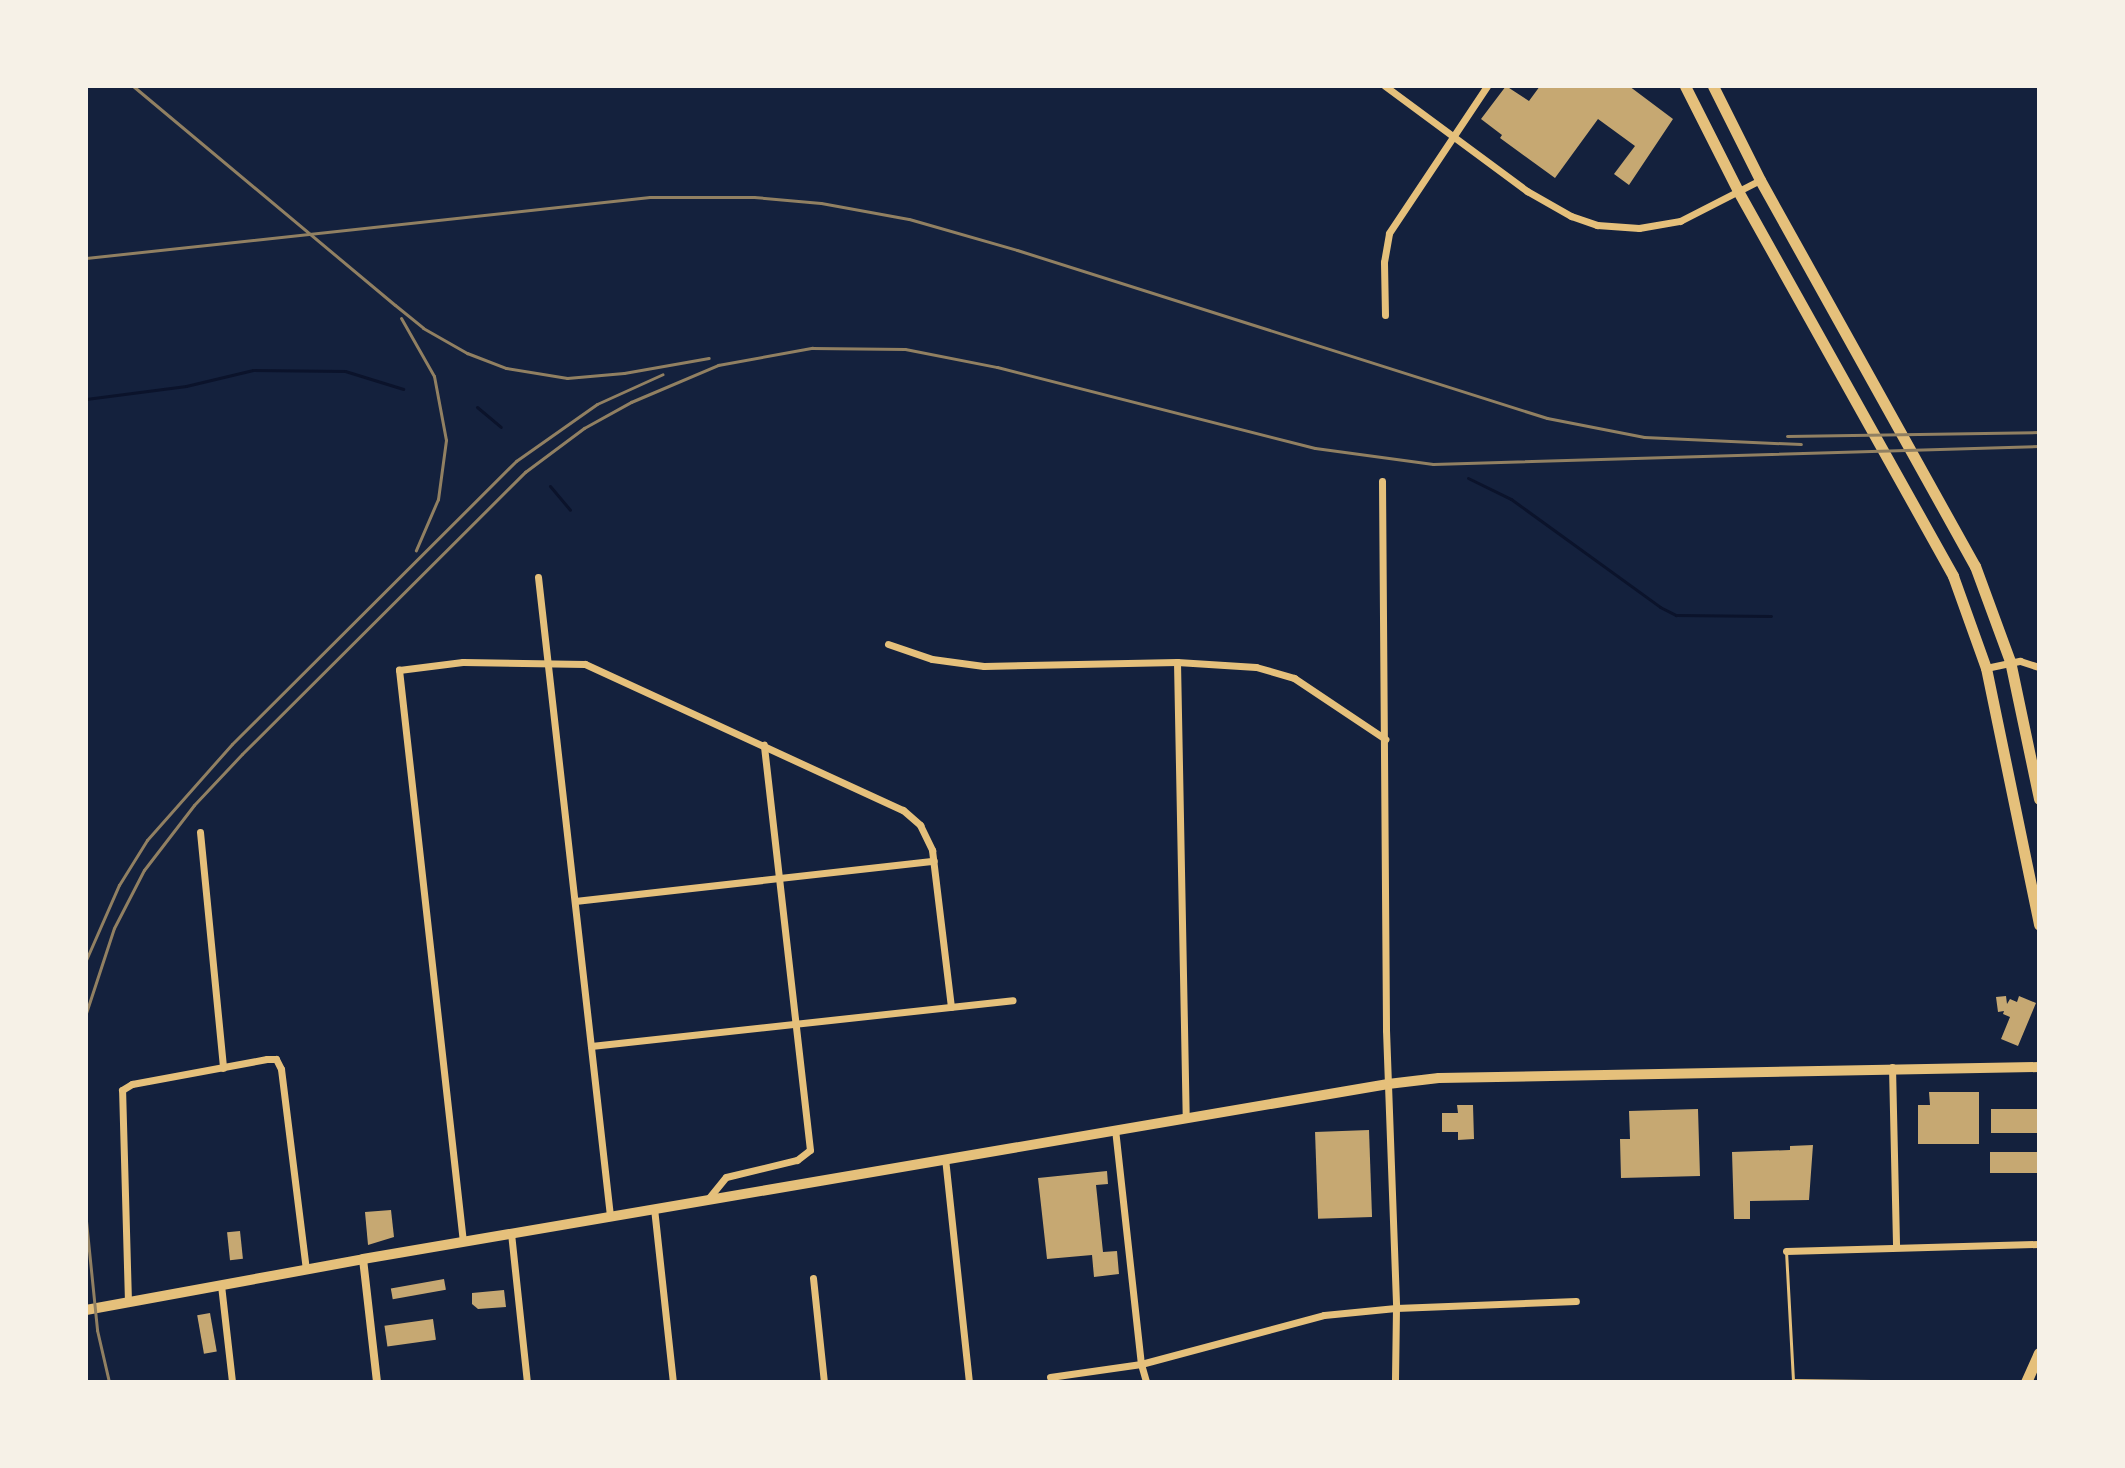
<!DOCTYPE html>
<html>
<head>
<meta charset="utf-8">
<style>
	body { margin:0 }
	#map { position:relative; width:2125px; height:1468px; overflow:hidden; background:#14213d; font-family:"Crimson Pro",serif }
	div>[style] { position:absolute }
	.stream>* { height:3px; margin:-1.5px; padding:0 1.5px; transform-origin:1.5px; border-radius:1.5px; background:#0b132b }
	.building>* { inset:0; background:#c6a872; transform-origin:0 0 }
	.service>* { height:3px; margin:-1.5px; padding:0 1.5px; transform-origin:1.5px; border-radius:1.5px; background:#e5c07b }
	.minor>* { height:7px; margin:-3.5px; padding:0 3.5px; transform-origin:3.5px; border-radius:3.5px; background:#e5c07b }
	.tertiary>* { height:8px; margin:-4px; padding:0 4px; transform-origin:4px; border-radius:4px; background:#e5c07b }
	.secondary>* { height:10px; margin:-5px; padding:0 5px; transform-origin:5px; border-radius:5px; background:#e5c07b }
	.primary>* { height:11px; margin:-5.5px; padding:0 5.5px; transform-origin:5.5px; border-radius:5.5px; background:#e5c07b }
	.rail>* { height:3px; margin:-1.5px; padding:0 1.5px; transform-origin:1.5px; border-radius:1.5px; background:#918062 }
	span { translate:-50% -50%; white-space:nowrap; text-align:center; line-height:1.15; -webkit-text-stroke:6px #f6f1e7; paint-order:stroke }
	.frame { position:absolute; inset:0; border:88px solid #f6f1e7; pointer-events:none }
</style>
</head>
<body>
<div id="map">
	<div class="stream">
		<div style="left:86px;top:399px;width:101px;rotate:-7.4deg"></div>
		<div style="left:186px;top:386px;width:69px;rotate:-13.4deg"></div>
		<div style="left:253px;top:370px;width:92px;rotate:0.6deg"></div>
		<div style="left:345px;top:371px;width:61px;rotate:17.2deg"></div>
		<div style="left:477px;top:407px;width:31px;rotate:40deg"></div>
		<div style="left:1468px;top:478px;width:48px;rotate:26deg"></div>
		<div style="left:1511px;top:499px;width:184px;rotate:35.9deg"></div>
		<div style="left:1660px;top:607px;width:18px;rotate:27deg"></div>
		<div style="left:1676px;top:615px;width:95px;rotate:0.6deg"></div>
		<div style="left:550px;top:486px;width:31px;rotate:50deg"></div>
	</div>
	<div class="building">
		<div style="clip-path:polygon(1506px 86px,1529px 101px,1540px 86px,1629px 86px,1673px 119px,1629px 185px,1614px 174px,1635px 146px,1598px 119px,1555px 178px,1500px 138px,1502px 135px,1481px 119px)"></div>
		<div style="clip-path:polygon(2006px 996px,2007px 1004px,2010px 999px,2017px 1002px,2019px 996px,2036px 1003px,2018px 1046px,2001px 1039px,2010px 1017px,2003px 1014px,2004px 1011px,1998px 1012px,1996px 997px)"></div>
		<div style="clip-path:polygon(1929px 1092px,1979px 1092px,1979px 1144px,1918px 1144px,1918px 1105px,1930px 1105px)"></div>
		<div style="clip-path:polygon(1457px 1105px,1473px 1105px,1474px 1139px,1458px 1140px,1458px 1132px,1442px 1132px,1442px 1113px,1458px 1113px)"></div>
		<div style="clip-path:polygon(1698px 1109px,1700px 1176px,1621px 1178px,1620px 1139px,1630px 1139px,1629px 1111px)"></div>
		<div style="left:1991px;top:1109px;width:46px;height:24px"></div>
		<div style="left:1369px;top:1130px;width:87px;height:54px;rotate:88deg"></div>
		<div style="clip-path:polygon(1813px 1145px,1809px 1200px,1750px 1201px,1750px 1219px,1734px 1219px,1732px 1152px,1790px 1150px,1790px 1146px)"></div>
		<div style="left:2039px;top:1152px;width:21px;height:49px;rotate:90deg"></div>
		<div style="clip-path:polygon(1107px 1171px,1108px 1184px,1096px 1185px,1103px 1252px,1117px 1251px,1119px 1274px,1094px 1277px,1092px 1255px,1047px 1259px,1038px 1178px)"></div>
		<div style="clip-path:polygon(391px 1210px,394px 1237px,368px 1245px,365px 1212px)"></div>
		<div style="left:240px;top:1231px;width:28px;height:13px;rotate:84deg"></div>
		<div style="left:444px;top:1279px;width:11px;height:54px;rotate:80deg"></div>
		<div style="clip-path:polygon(504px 1290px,506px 1307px,478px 1309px,472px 1304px,472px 1293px)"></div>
		<div style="left:210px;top:1313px;width:39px;height:13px;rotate:80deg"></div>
		<div style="left:433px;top:1319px;width:21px;height:49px;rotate:82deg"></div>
	</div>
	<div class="service">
		<div style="left:1786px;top:1251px;width:129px;rotate:86.9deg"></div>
		<div style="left:1793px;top:1380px;width:79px;rotate:0.7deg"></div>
	</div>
	<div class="minor">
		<div style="left:1385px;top:86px;width:177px;rotate:36.5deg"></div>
		<div style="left:1527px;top:191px;width:51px;rotate:29.6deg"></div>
		<div style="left:1571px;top:216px;width:28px;rotate:19deg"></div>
		<div style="left:1597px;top:225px;width:42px;rotate:4.1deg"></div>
		<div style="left:1639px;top:228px;width:42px;rotate:-9.7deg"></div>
		<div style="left:1680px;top:221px;width:90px;rotate:-27.1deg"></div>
		<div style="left:1385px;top:315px;width:53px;rotate:-91.1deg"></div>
		<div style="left:1384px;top:262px;width:29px;rotate:-80deg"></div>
		<div style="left:1389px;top:233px;width:177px;rotate:-56.3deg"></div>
		<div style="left:1382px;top:481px;width:549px;rotate:89.58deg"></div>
		<div style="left:1386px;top:1030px;width:278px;rotate:87.9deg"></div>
		<div style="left:1396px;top:1308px;width:74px;rotate:90.8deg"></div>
		<div style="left:538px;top:577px;width:643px;rotate:83.57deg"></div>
		<div style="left:888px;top:644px;width:46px;rotate:18.8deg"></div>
		<div style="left:932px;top:659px;width:52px;rotate:7.7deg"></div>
		<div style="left:984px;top:666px;width:193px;rotate:-1.2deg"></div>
		<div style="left:1177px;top:662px;width:79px;rotate:3.6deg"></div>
		<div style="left:1256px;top:667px;width:40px;rotate:16deg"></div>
		<div style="left:1294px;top:678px;width:110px;rotate:33.8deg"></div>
		<div style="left:1177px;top:662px;width:455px;rotate:88.9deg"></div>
		<div style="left:1986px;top:668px;width:35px;rotate:-12deg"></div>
		<div style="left:2020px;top:661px;width:20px;rotate:18deg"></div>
		<div style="left:200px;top:832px;width:237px;rotate:84.4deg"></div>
		<div style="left:575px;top:901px;width:361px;rotate:-6.4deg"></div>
		<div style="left:591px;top:1046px;width:424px;rotate:-6.2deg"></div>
		<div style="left:1892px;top:1067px;width:179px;rotate:88.7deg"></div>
		<div style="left:1115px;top:1129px;width:236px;rotate:83.7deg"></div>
		<div style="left:1141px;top:1364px;width:19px;rotate:74deg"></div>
		<div style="left:945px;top:1158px;width:225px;rotate:83.9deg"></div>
		<div style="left:708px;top:1199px;width:28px;rotate:-51deg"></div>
		<div style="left:726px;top:1177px;width:73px;rotate:-13.5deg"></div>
		<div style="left:797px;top:1160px;width:16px;rotate:-38deg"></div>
		<div style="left:810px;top:1150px;width:408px;rotate:-96.5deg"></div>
		<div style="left:654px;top:1208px;width:175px;rotate:83.8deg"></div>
		<div style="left:511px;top:1233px;width:150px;rotate:83.9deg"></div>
		<div style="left:463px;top:1242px;width:576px;rotate:-96.38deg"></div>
		<div style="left:399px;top:670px;width:64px;rotate:-7.1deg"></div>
		<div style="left:463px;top:662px;width:122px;rotate:0.9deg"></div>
		<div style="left:585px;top:664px;width:350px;rotate:24.7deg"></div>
		<div style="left:903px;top:810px;width:23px;rotate:41deg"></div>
		<div style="left:920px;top:825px;width:28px;rotate:64deg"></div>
		<div style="left:932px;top:850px;width:158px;rotate:83.1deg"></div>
		<div style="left:1786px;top:1251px;width:253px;rotate:-1.6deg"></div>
		<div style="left:813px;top:1278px;width:105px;rotate:84deg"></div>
		<div style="left:221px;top:1285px;width:98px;rotate:83.5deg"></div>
		<div style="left:128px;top:1302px;width:212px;rotate:-91.6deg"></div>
		<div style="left:122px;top:1090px;width:12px;rotate:-31deg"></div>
		<div style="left:132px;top:1084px;width:137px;rotate:-10.5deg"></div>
		<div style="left:267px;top:1059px;width:9px"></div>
		<div style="left:276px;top:1059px;width:11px;rotate:63deg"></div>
		<div style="left:281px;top:1069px;width:202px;rotate:82.9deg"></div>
		<div style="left:1050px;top:1377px;width:92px;rotate:-8.1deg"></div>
		<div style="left:1141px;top:1364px;width:189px;rotate:-15deg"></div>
		<div style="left:1324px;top:1315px;width:72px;rotate:-5.6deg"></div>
		<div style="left:1396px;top:1308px;width:180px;rotate:-2.2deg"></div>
	</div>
	<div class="tertiary">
		<div style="left:363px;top:1259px;width:124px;rotate:83.5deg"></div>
	</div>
	<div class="secondary">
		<div style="left:86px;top:1310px;width:282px;rotate:-10.4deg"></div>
		<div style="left:363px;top:1259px;width:1040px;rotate:-9.69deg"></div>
		<div style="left:1388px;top:1084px;width:51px;rotate:-6.7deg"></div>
		<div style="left:1439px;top:1078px;width:600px;rotate:-1.05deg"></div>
	</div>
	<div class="primary">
		<div style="left:1685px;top:86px;width:118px;rotate:63.2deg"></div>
		<div style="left:1738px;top:191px;width:441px;rotate:60.8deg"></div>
		<div style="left:1953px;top:576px;width:98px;rotate:70.3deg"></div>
		<div style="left:1986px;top:668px;width:262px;rotate:78.3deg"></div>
		<div style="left:1713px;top:86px;width:105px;rotate:63.4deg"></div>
		<div style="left:1760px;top:180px;width:442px;rotate:60.9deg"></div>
		<div style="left:1975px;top:566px;width:101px;rotate:69.8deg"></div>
		<div style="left:2010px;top:661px;width:141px;rotate:78.1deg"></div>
		<div style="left:2026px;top:1382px;width:32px;rotate:-66deg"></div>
	</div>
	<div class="rail">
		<div style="left:133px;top:86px;width:341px;rotate:39.9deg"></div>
		<div style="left:395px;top:305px;width:36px;rotate:39deg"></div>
		<div style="left:423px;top:328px;width:51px;rotate:29.6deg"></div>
		<div style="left:467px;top:353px;width:42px;rotate:21deg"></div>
		<div style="left:506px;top:368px;width:62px;rotate:9.3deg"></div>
		<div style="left:567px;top:378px;width:57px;rotate:-5deg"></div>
		<div style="left:624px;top:373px;width:86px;rotate:-10deg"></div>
		<div style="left:86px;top:258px;width:567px;rotate:-6.17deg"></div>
		<div style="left:650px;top:197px;width:104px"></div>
		<div style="left:754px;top:197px;width:67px;rotate:5.1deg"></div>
		<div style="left:821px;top:203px;width:89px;rotate:10.3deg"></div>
		<div style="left:909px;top:219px;width:112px;rotate:16deg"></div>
		<div style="left:1017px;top:250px;width:556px;rotate:17.59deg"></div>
		<div style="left:1547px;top:418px;width:99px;rotate:11.1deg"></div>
		<div style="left:1644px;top:437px;width:157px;rotate:2.6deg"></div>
		<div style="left:401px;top:318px;width:67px;rotate:60.4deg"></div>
		<div style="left:434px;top:376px;width:65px;rotate:79.4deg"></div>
		<div style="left:446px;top:440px;width:60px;rotate:97.7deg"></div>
		<div style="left:438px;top:499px;width:56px;rotate:113.3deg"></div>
		<div style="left:1787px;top:436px;width:252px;rotate:-0.9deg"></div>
		<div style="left:86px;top:960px;width:82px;rotate:-66.3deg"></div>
		<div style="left:119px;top:885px;width:53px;rotate:-58.1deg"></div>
		<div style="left:147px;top:840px;width:128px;rotate:-48.5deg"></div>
		<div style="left:232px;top:744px;width:401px;rotate:-44.9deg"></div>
		<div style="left:516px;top:461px;width:99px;rotate:-35.1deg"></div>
		<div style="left:597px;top:404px;width:72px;rotate:-24.4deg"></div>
		<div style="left:86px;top:1013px;width:89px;rotate:-71.8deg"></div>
		<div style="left:114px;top:928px;width:65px;rotate:-62.7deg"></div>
		<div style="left:144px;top:870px;width:82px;rotate:-52.4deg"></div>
		<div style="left:194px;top:805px;width:70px;rotate:-46.7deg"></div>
		<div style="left:242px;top:754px;width:400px;rotate:-44.9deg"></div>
		<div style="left:525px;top:472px;width:74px;rotate:-36.7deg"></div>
		<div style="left:584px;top:428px;width:54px;rotate:-29deg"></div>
		<div style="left:631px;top:402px;width:95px;rotate:-23deg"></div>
		<div style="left:718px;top:365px;width:96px;rotate:-10.3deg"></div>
		<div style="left:812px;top:348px;width:93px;rotate:0.6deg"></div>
		<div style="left:905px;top:349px;width:94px;rotate:11.1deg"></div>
		<div style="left:997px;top:367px;width:328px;rotate:14.3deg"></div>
		<div style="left:1315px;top:448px;width:119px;rotate:7.7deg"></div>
		<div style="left:1433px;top:464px;width:606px;rotate:-1.7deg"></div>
		<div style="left:86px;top:1221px;width:110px;rotate:84.2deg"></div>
		<div style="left:97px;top:1330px;width:53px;rotate:77deg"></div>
	</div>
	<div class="frame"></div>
</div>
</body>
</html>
